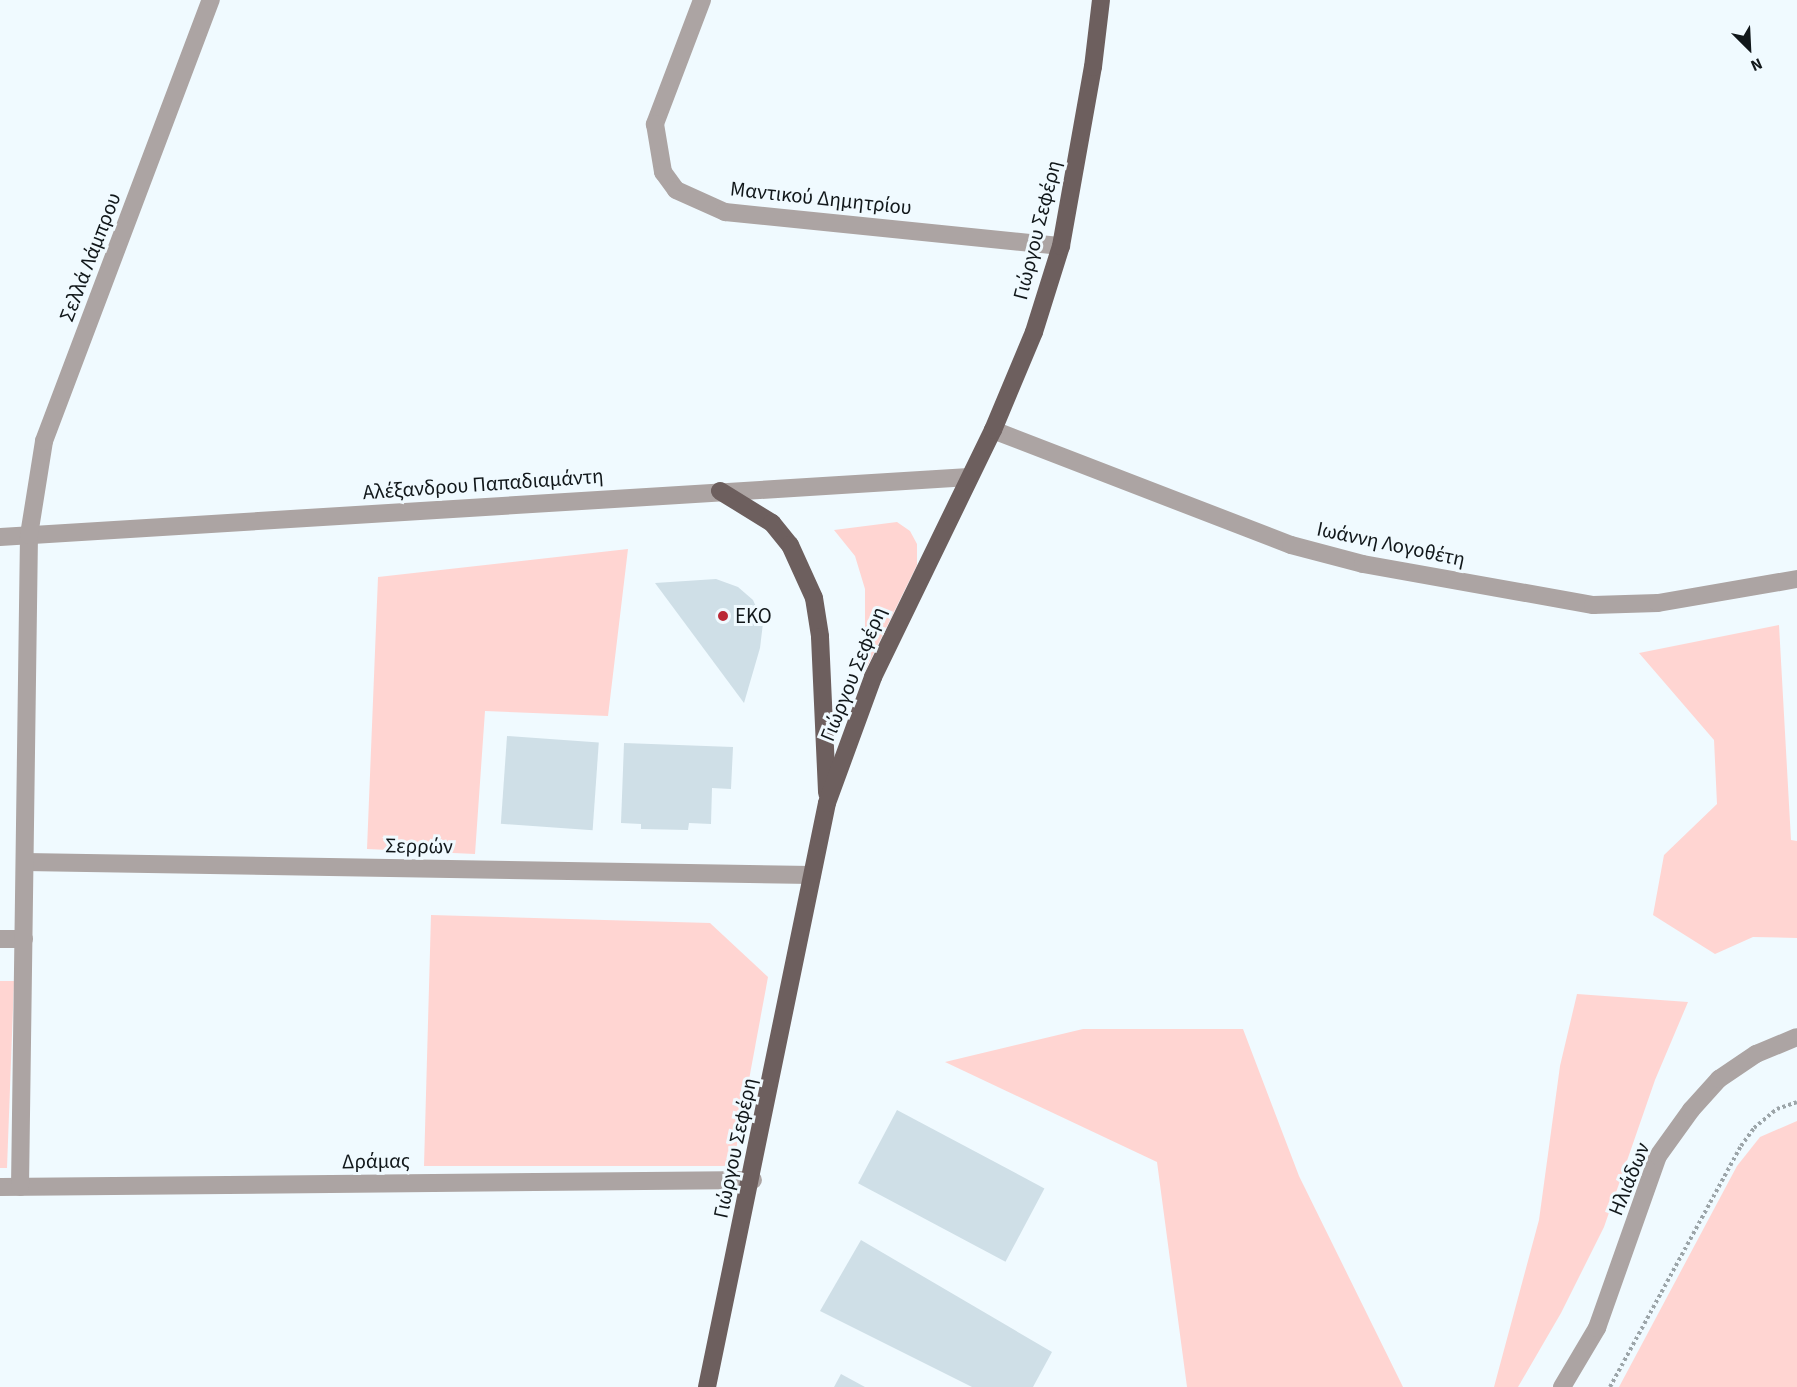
<!DOCTYPE html>
<html>
<head>
<meta charset="utf-8">
<style>
	body { margin:0 }
	#map { position:relative; width:1797px; height:1387px; overflow:hidden; background:#f0faff; font-family:"Source Sans 3",sans-serif }
	div>[style] { position:absolute }
	.green>* { inset:0; background:#ffd5d2 }
	.building>* { inset:0; background:#cfdfe7; transform-origin:0 0 }
	.path>* { height:4px; margin-top:-2px; transform-origin:0; background:repeating-linear-gradient(90deg,#9ca5a9 0 3px,transparent 0 6px) }
	.minor>* { height:18px; margin:-9px; padding:0 9px; transform-origin:9px; border-radius:9px; background:#aca4a3 }
	.major>* { height:18px; margin:-9px; padding:0 9px; transform-origin:9px; border-radius:9px; background:#6d5f5e }
	.dots>* { width:16px; height:16px; translate:-50% -50%; box-sizing:border-box; border:3px solid #f0faff; border-radius:50% }
	span { translate:-50% -50%; white-space:nowrap; text-align:center; line-height:1.15; -webkit-text-stroke:6px #f0faff; paint-order:stroke }
	.street-label { font-size:21px; color:#11171a }
	.poi-label { font-size:21px; color:#11171a }
	.left { translate:0 -50%; text-align:left }
	.north { position:absolute; left:1719px; top:18px; width:60px; height:60px; -webkit-text-stroke:4px #f0faff; paint-order:stroke; rotate:156deg; font-size:16px; font-weight:700; line-height:24px; text-align:center; color:#11171a }
	.north::after { content:''; display:block; margin:auto; width:21px; height:27px; background:#11171a; clip-path:polygon(50% 0,100% 100%,50% 72%,0 100%) }
</style>
</head>
<body>
<div id="map">
	<div class="green">
		<div style="clip-path:polygon(897px 522px,910px 531px,917px 544px,917px 565px,865px 671px,865px 589px,855px 556px,834px 530px)"></div>
		<div style="clip-path:polygon(628px 549px,608px 716px,485px 711px,475px 854px,367px 849px,378px 577px)"></div>
		<div style="clip-path:polygon(1779px 625px,1791px 840px,1797px 841px,1797px 938px,1753px 937px,1715px 954px,1653px 915px,1664px 855px,1717px 804px,1714px 740px,1639px 653px)"></div>
		<div style="clip-path:polygon(431px 915px,710px 923px,768px 977px,733px 1166px,424px 1166px)"></div>
		<div style="clip-path:polygon(0 981px,14px 981px,7px 1168px,0 1168px)"></div>
		<div style="clip-path:polygon(1577px 994px,1688px 1002px,1655px 1080px,1604px 1227px,1561px 1313px,1518px 1387px,1494px 1387px,1539px 1220px,1560px 1066px)"></div>
		<div style="clip-path:polygon(1083px 1029px,1243px 1029px,1299px 1176px,1403px 1387px,1187px 1387px,1157px 1162px,945px 1062px)"></div>
		<div style="clip-path:polygon(1797px 1121px,1797px 1387px,1619px 1387px,1737px 1166px,1760px 1137px)"></div>
	</div>
	<div class="building">
		<div style="clip-path:polygon(716px 579px,738px 587px,753px 600px,763px 623px,760px 648px,744px 703px,655px 583px)"></div>
		<div style="left:507px;top:736px;width:92px;height:88px;rotate:4deg"></div>
		<div style="clip-path:polygon(624px 743px,733px 747px,731px 789px,712px 788px,711px 824px,689px 823px,688px 830px,641px 829px,641px 824px,621px 823px)"></div>
		<div style="left:897px;top:1110px;width:167px;height:83px;rotate:28deg"></div>
		<div style="clip-path:polygon(861px 1240px,1052px 1352px,1033px 1387px,972px 1387px,820px 1311px)"></div>
		<div style="clip-path:polygon(841px 1374px,865px 1387px,834px 1387px)"></div>
	</div>
	<div class="path">
		<div style="left:1610px;top:1387px;width:274px;rotate:-61.5deg"></div>
		<div style="left:1741px;top:1146px;width:22px;rotate:-54deg"></div>
		<div style="left:1754px;top:1128px;width:30px;rotate:-40deg"></div>
		<div style="left:1777px;top:1109px;width:21px;rotate:-19deg"></div>
	</div>
	<div class="minor">
		<div style="left:702px;top:0;width:133px;rotate:110.8deg"></div>
		<div style="left:655px;top:124px;width:49px;rotate:80.5deg"></div>
		<div style="left:663px;top:172px;width:22px;rotate:54deg"></div>
		<div style="left:676px;top:190px;width:54px;rotate:24.2deg"></div>
		<div style="left:725px;top:212px;width:338px;rotate:5.8deg"></div>
		<div style="left:993px;top:430px;width:319px;rotate:21.1deg"></div>
		<div style="left:1291px;top:545px;width:74px;rotate:14.8deg"></div>
		<div style="left:1363px;top:564px;width:234px;rotate:10.1deg"></div>
		<div style="left:1593px;top:605px;width:65px;rotate:-1.8deg"></div>
		<div style="left:1658px;top:603px;width:141px;rotate:-9.8deg"></div>
		<div style="left:0;top:537px;width:971px;rotate:-3.54deg"></div>
		<div style="left:25px;top:862px;width:787px;rotate:0.95deg"></div>
		<div style="left:0;top:939px;width:24px"></div>
		<div style="left:0;top:1187px;width:753px;rotate:-0.53deg"></div>
		<div style="left:20px;top:1187px;width:652px;rotate:-89.21deg"></div>
		<div style="left:29px;top:535px;width:95px;rotate:-80.9deg"></div>
		<div style="left:44px;top:441px;width:472px;rotate:-69.3deg"></div>
		<div style="left:1562px;top:1387px;width:69px;rotate:-59.3deg"></div>
		<div style="left:1597px;top:1328px;width:182px;rotate:-70.5deg"></div>
		<div style="left:1658px;top:1156px;width:57px;rotate:-54.3deg"></div>
		<div style="left:1691px;top:1110px;width:42px;rotate:-47.9deg"></div>
		<div style="left:1719px;top:1079px;width:45px;rotate:-34deg"></div>
		<div style="left:1756px;top:1054px;width:44px;rotate:-22.5deg"></div>
	</div>
	<div class="major">
		<div style="left:720px;top:491px;width:61px;rotate:31.6deg"></div>
		<div style="left:772px;top:523px;width:28px;rotate:51deg"></div>
		<div style="left:790px;top:545px;width:58px;rotate:65.6deg"></div>
		<div style="left:814px;top:598px;width:39px;rotate:81deg"></div>
		<div style="left:820px;top:637px;width:156px;rotate:87.4deg"></div>
		<div style="left:707px;top:1387px;width:596px;rotate:-78.39deg"></div>
		<div style="left:827px;top:803px;width:134px;rotate:-69.9deg"></div>
		<div style="left:873px;top:677px;width:275px;rotate:-64.1deg"></div>
		<div style="left:993px;top:430px;width:106px;rotate:-67.3deg"></div>
		<div style="left:1034px;top:332px;width:90px;rotate:-72.6deg"></div>
		<div style="left:1061px;top:246px;width:182px;rotate:-79.9deg"></div>
		<div style="left:1093px;top:67px;width:67px;rotate:-83.2deg"></div>
	</div>
	<div class="dots">
		<div style="left:723px;top:616px;background:#ba2937"></div>
	</div>
	<div class="street-label">
		<span style="left:821px;top:198px;rotate:6deg">Μαντικού Δημητρίου</span>
		<span style="left:1037px;top:230px;rotate:-76deg">Γιώργου Σεφέρη</span>
		<span style="left:90px;top:257px;rotate:-69deg">Σελλά Λάμπρου</span>
		<span style="left:483px;top:484px;rotate:-4deg">Αλέξανδρου Παπαδιαμάντη</span>
		<span style="left:1391px;top:544px;rotate:12deg">Ιωάννη Λογοθέτη</span>
		<span style="left:853px;top:674px;rotate:-68deg">Γιώργου Σεφέρη</span>
		<span style="left:419px;top:846px;rotate:1deg">Σερρών</span>
		<span style="left:735px;top:1148px;rotate:-78deg">Γιώργου Σεφέρη</span>
		<span style="left:376px;top:1161px;rotate:-1deg">Δράμας</span>
		<span style="left:1629px;top:1179px;rotate:-68deg">Ηλιάδων</span>
	</div>
	<div class="poi-label">
		<span class="left" style="left:735px;top:616px">EKO</span>
	</div>
	<div class="north">N</div>
</div>
</body>
</html>
